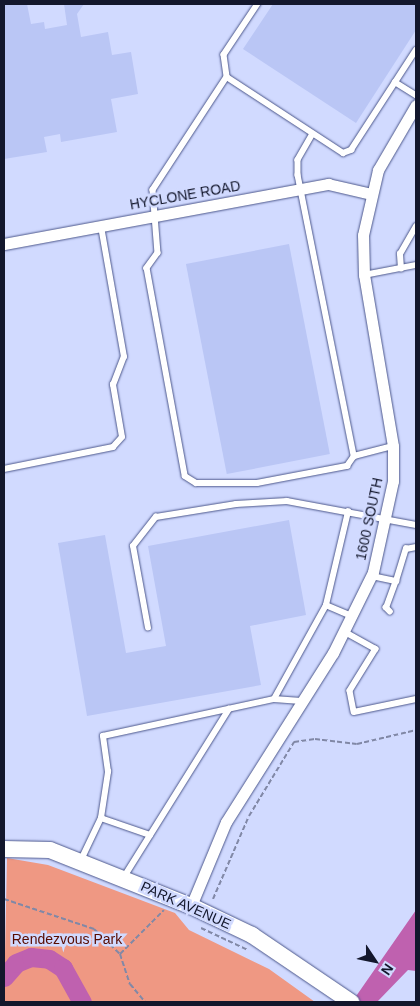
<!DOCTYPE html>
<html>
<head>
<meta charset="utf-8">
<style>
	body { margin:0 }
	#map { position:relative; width:420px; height:1006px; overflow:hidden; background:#d1daff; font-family:Arial,sans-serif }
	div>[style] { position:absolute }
	.green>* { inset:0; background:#ef9883 }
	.water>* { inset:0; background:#bf61af }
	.river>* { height:19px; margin:-9.5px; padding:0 9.5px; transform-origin:9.5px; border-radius:9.5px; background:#bf61af }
	.building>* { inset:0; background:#bac6f5; transform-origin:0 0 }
	.path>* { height:2px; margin-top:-1px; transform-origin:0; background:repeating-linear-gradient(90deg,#8188a6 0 5px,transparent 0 7.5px) }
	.roads { filter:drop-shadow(0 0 1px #4d588c) drop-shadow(0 0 1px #4d588c) }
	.lane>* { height:5.5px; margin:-2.75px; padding:0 2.75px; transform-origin:2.75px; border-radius:2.75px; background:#fff }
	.street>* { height:11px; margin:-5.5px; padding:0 5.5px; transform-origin:5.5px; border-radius:5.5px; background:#fff }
	.secondary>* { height:16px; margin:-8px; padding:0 8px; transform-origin:8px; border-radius:8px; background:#fff }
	span { translate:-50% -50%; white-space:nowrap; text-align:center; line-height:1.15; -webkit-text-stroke:5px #d1daff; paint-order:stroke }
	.street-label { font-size:14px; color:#13172c }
	.park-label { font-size:14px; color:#570b00 }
	.frame { position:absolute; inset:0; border:5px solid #13172c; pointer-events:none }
	.north { position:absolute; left:350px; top:936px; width:50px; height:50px; -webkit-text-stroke:4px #d1daff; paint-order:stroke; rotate:124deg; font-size:14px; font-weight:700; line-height:20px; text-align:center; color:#13172c }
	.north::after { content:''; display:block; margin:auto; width:18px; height:22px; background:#13172c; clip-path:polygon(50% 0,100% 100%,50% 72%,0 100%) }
</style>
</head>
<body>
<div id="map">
	<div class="green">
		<div style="clip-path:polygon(7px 858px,48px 865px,175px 913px,189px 930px,269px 969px,315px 1002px,4px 1002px)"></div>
	</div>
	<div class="water">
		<div style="clip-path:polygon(416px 910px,416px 971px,408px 970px,377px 1002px,352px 1002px)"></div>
	</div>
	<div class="river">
		<div style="left:4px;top:977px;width:18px;rotate:-49deg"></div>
		<div style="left:16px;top:963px;width:16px;rotate:-22deg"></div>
		<div style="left:31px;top:957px;width:18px;rotate:6deg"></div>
		<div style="left:49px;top:959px;width:17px;rotate:33deg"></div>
		<div style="left:63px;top:968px;width:39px;rotate:61deg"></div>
	</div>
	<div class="building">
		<div style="clip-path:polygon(4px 4px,27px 4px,31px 24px,44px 22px,45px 29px,67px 25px,64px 4px,84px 4px,77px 14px,81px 37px,108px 32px,112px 55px,131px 52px,138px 94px,111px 99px,117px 132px,61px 142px,60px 134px,44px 137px,47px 152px,4px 159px)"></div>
		<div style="clip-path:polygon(273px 4px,416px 4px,416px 30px,356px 123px,243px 49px)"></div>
		<div style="left:289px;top:244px;width:214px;height:105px;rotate:79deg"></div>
		<div style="clip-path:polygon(289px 520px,306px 615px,250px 626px,261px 685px,87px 716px,58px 543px,105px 535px,126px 653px,166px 646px,148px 546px)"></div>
	</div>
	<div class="path">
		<div style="left:4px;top:580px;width:1px;rotate:-90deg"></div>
		<div style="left:4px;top:899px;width:95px;rotate:18.4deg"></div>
		<div style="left:94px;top:929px;width:36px;rotate:44deg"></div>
		<div style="left:120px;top:954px;width:32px;rotate:72deg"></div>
		<div style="left:130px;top:984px;width:23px;rotate:50deg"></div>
		<div style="left:213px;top:899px;width:90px;rotate:-66.6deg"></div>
		<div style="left:249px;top:816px;width:87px;rotate:-58.7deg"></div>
		<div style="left:294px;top:742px;width:21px;rotate:-8deg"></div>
		<div style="left:315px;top:739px;width:42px;rotate:6.8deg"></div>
		<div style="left:357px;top:744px;width:61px;rotate:-13.3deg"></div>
		<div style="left:201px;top:928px;width:52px;rotate:25.1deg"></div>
		<div style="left:120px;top:954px;width:62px;rotate:-45deg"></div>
	</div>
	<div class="roads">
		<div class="lane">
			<div style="left:258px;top:4px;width:61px;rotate:123.7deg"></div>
			<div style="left:224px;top:55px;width:22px;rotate:82deg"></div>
			<div style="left:227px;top:77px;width:135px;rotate:123.2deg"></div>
			<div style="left:153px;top:190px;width:63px;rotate:85.5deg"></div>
			<div style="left:158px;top:253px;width:19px;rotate:126deg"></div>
			<div style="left:147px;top:268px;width:211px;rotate:79.6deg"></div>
			<div style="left:185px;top:476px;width:13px;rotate:32deg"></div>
			<div style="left:196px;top:483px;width:61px"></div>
			<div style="left:257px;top:483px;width:92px;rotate:-10.7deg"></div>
			<div style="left:347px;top:466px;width:12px;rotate:-55deg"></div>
			<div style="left:354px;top:456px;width:40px;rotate:-14.4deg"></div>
			<div style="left:227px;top:77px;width:139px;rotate:33.2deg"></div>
			<div style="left:343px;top:153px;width:9px;rotate:-21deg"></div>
			<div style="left:351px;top:150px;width:119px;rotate:-57deg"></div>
			<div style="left:395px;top:82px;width:25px;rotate:32deg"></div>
			<div style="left:313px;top:134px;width:30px;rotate:120deg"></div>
			<div style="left:298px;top:160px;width:15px;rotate:90deg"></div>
			<div style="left:298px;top:175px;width:287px;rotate:78.7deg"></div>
			<div style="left:401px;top:269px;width:15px;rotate:-94deg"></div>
			<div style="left:400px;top:254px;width:32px;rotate:-60deg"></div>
			<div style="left:364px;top:275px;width:53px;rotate:-10.9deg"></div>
			<div style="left:4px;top:469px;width:111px;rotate:-11.4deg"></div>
			<div style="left:113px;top:447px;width:13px;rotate:-48deg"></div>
			<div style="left:122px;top:437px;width:53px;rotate:-99.8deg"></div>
			<div style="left:113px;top:385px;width:30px;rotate:-69deg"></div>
			<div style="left:124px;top:357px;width:133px;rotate:-100deg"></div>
			<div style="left:372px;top:576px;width:25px;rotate:12deg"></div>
			<div style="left:396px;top:581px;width:34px;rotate:-73deg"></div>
			<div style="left:406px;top:549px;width:10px;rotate:-11deg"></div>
			<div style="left:326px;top:605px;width:28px;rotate:23deg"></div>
			<div style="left:390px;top:612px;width:6px;rotate:-135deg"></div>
			<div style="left:386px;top:608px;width:29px;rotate:-70deg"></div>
			<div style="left:148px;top:628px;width:83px;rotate:-100.4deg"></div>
			<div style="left:133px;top:546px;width:37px;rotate:-52deg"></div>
			<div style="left:156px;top:517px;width:81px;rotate:-9.2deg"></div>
			<div style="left:236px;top:504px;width:51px;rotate:-3.4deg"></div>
			<div style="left:287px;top:501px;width:131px;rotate:10.5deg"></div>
			<div style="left:345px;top:632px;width:35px;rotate:29deg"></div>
			<div style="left:376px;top:649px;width:49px;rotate:121.8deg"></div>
			<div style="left:350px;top:691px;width:21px;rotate:79deg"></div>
			<div style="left:354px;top:712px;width:63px;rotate:-11.8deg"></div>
			<div style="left:274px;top:699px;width:107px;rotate:-61deg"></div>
			<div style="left:326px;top:605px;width:96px;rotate:-76.7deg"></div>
			<div style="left:101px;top:818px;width:52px;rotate:19.1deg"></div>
			<div style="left:81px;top:860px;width:47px;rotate:-64.5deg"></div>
			<div style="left:101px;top:818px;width:47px;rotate:-81.3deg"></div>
			<div style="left:108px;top:772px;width:36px;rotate:-98deg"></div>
			<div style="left:103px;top:736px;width:175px;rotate:-12.2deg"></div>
			<div style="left:274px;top:699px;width:27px;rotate:4deg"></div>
			<div style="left:124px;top:877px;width:198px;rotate:-58deg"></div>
		</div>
		<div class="street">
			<div style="left:4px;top:244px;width:330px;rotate:-10.5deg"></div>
			<div style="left:328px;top:184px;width:44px;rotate:13.1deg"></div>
			<div style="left:191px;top:906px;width:91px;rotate:-67.4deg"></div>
			<div style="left:226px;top:822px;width:200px;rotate:-57.7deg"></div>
			<div style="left:333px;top:653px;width:90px;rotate:-63.7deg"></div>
			<div style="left:373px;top:572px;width:93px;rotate:-77.6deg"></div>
			<div style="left:393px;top:481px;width:35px;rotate:-90deg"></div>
			<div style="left:393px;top:446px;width:173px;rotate:-99.6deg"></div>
			<div style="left:364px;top:275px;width:40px;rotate:-91.4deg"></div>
			<div style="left:363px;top:235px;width:67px;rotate:-77deg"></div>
			<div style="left:378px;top:170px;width:75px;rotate:-59.7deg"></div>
		</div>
		<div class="secondary">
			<div style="left:4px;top:849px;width:46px;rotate:1.2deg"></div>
			<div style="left:50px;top:850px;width:152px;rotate:21.7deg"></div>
			<div style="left:191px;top:906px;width:68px;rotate:25.4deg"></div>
			<div style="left:252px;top:935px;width:120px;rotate:34.1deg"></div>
		</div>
	</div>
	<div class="street-label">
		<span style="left:185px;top:195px;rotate:-10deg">HYCLONE ROAD</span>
		<span style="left:369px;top:519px;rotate:-78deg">1600 SOUTH</span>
		<span style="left:186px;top:905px;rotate:24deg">PARK AVENUE</span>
	</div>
	<div class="park-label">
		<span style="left:67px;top:939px">Rendezvous Park</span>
	</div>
	<div class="frame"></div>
	<div class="north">N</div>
</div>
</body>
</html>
